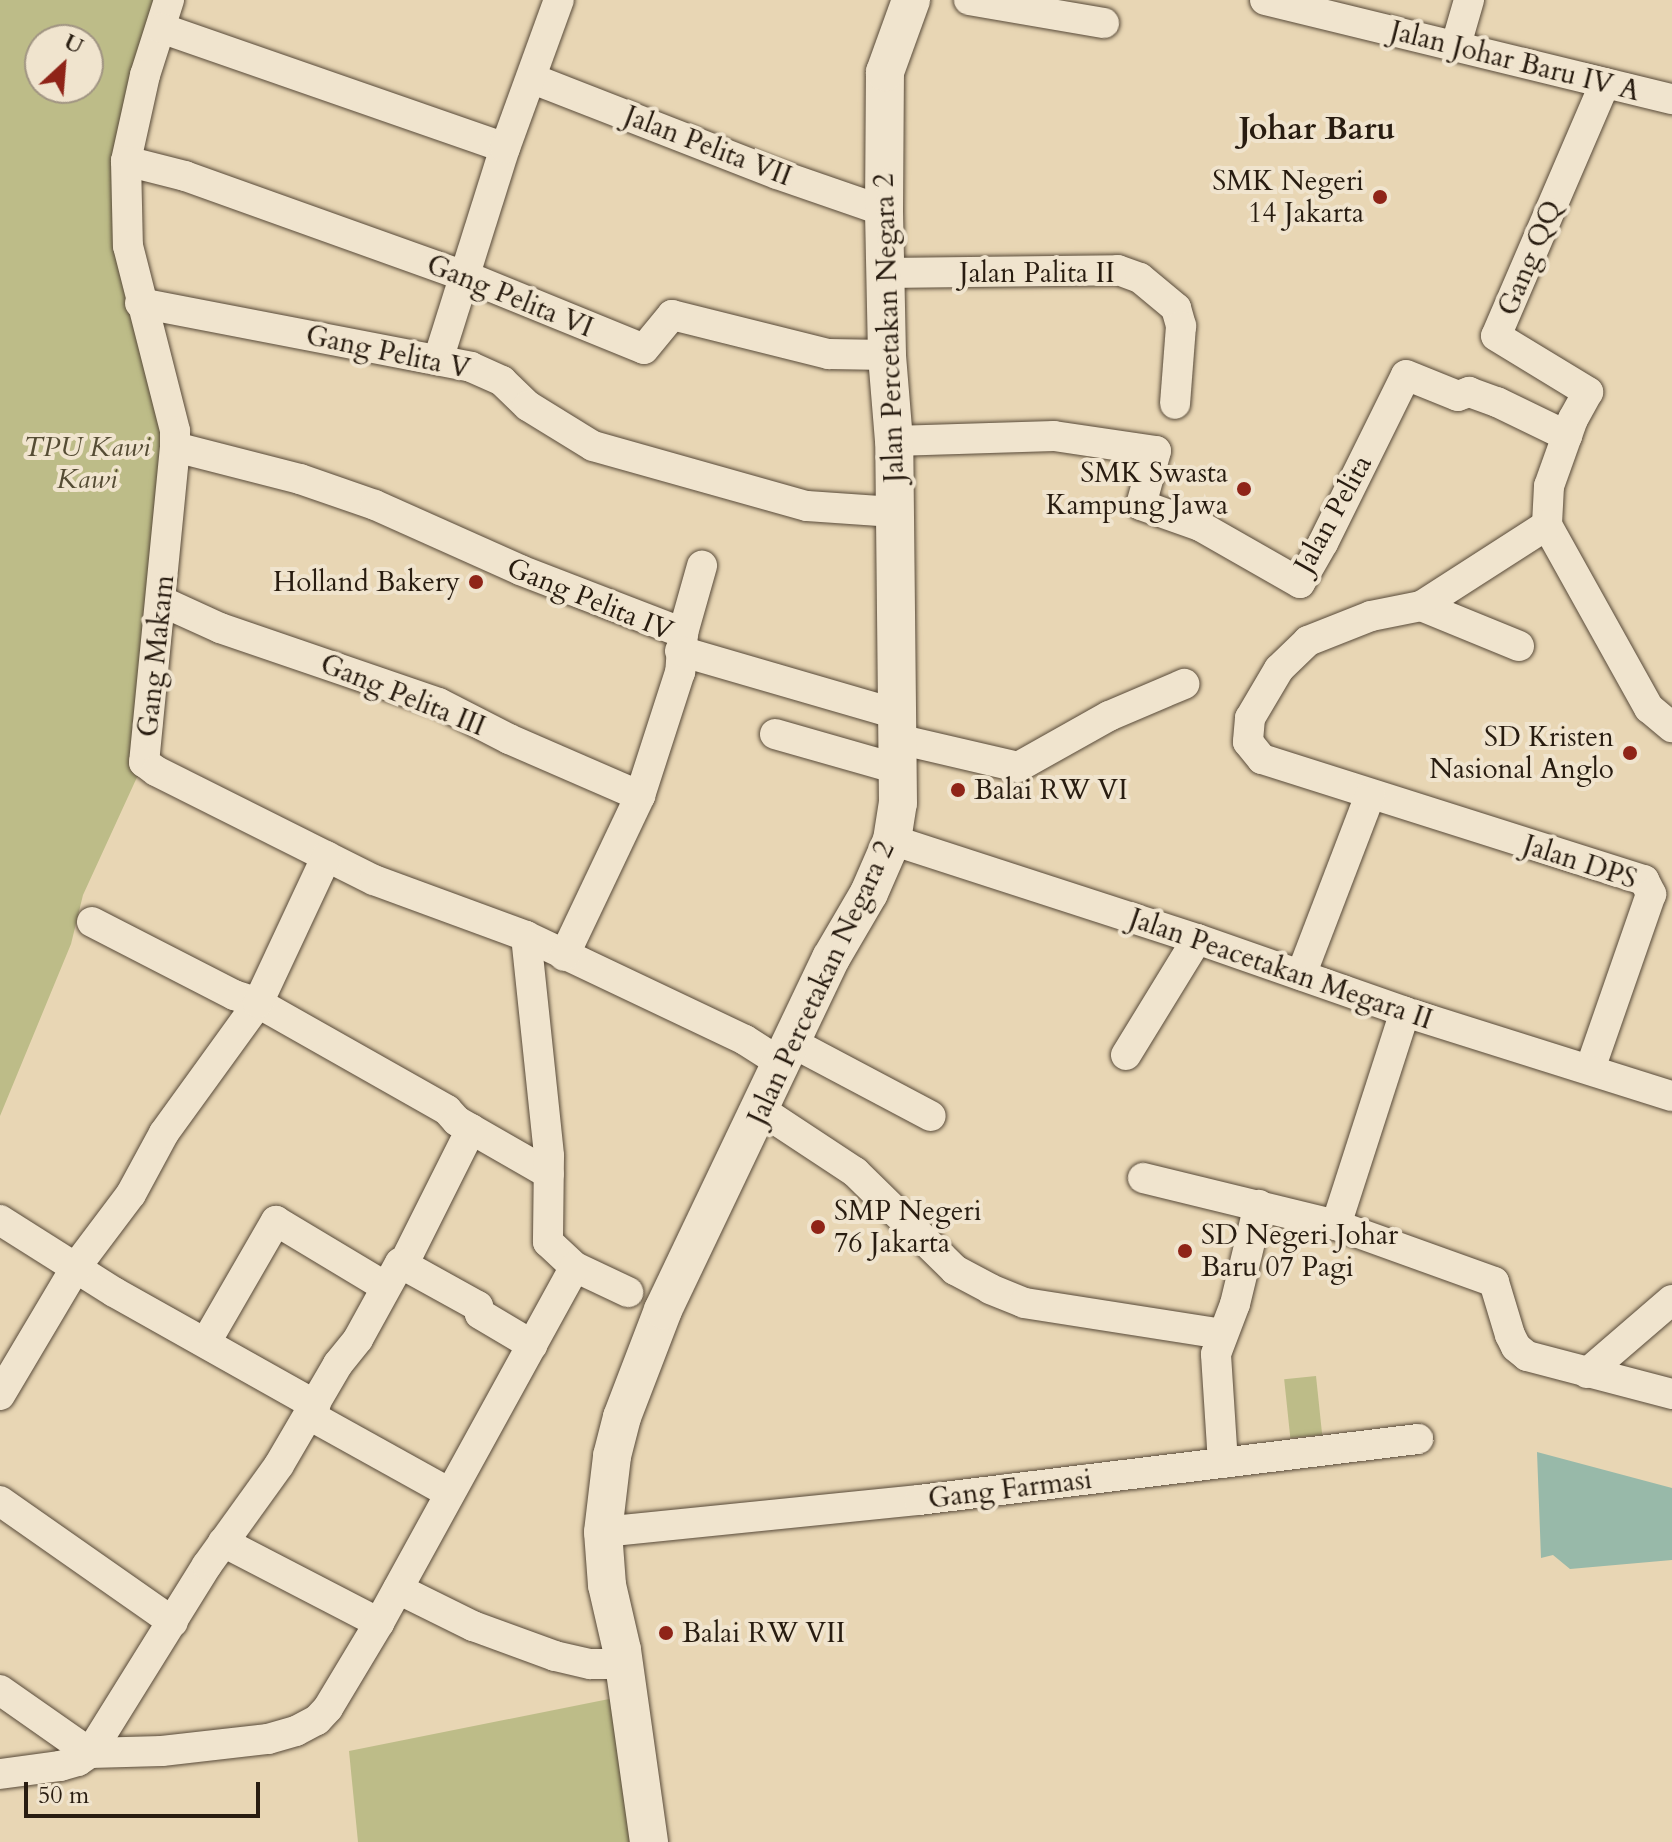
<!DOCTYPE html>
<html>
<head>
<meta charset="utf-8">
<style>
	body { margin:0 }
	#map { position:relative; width:1672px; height:1842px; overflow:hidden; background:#e8d6b4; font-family:Cardo,serif }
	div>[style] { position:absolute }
	.green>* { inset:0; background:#bdbc88; transform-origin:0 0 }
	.water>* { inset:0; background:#98b9a9 }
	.roads { filter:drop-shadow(0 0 2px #584a39) drop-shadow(0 0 2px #584a39) }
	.minor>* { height:30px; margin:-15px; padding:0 15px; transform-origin:15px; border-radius:15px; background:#f0e4ce }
	.tertiary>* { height:38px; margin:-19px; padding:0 19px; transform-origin:19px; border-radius:19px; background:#f0e4ce }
	.dots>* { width:22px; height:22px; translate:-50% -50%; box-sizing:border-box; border:4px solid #f0e4ce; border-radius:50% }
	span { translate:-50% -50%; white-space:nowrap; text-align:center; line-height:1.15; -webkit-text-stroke:8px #f0e4ce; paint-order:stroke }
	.street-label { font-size:28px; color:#281c10 }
	.poi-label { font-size:28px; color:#281c10 }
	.right { translate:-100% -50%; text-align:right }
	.left { translate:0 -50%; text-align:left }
	.park-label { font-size:28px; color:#554c34; font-style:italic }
	.quarter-label { font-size:32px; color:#281c10; font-weight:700 }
	.north { position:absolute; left:24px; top:24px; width:80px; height:80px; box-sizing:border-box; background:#f0e4ce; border:2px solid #a09482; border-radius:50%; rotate:26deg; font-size:22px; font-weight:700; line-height:32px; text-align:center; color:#281c10 }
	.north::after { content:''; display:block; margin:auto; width:28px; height:36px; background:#8f2418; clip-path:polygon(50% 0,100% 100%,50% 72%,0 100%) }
	.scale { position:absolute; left:24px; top:1782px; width:236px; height:36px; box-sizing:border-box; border:4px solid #281c10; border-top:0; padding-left:10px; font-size:24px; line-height:28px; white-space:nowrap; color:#281c10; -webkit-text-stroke:6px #f0e4ce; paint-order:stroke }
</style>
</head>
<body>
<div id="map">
	<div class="green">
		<div style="clip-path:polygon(evenodd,0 0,168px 0,126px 161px,175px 431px,144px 762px,83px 895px,71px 944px,0 1116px,0 0,40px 40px,88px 40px,88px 88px,40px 88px,40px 40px)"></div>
		<div style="left:1316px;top:1376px;width:59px;height:32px;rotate:84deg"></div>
		<div style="clip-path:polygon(629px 1695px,649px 1842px,358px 1842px,349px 1751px)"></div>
	</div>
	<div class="water">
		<div style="clip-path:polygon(1537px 1452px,1672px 1488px,1672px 1560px,1570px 1569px,1553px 1555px,1541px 1558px)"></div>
	</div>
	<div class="roads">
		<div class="minor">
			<div style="left:169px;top:0;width:79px;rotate:107.7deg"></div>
			<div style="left:145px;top:75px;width:88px;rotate:102.5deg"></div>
			<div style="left:126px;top:161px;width:85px;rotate:88.7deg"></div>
			<div style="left:128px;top:246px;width:191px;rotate:75.7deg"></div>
			<div style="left:175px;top:431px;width:16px;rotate:90deg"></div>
			<div style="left:175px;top:447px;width:317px;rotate:95.6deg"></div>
			<div style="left:144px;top:762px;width:15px;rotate:37deg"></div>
			<div style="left:156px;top:771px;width:244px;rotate:26.6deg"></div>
			<div style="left:374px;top:880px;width:162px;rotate:20.2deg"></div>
			<div style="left:526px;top:936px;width:242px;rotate:25.4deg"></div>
			<div style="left:745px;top:1040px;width:43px;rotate:32.6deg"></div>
			<div style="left:969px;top:0;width:137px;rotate:9.7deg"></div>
			<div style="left:1265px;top:0;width:419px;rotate:13.7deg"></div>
			<div style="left:161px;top:28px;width:364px;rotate:19.2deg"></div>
			<div style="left:1456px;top:45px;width:47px;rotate:-73.9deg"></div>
			<div style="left:533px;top:79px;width:262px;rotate:21.3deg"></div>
			<div style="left:777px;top:174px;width:113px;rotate:19.1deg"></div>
			<div style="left:1605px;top:83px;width:275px;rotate:113.3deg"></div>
			<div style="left:1496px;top:336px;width:108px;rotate:31.3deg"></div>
			<div style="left:1588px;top:392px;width:31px;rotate:119deg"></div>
			<div style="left:1573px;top:419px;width:71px;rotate:109.7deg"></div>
			<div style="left:1549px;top:486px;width:39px;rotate:93deg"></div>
			<div style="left:1547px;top:525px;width:210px;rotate:60.9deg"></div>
			<div style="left:1649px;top:708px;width:30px;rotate:40deg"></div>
			<div style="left:126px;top:161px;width:61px;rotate:14.3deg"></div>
			<div style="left:185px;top:176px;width:297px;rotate:19.7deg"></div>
			<div style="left:465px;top:276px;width:193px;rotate:22.2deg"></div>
			<div style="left:644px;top:349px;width:44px;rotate:-50.5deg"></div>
			<div style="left:672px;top:315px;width:162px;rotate:14deg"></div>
			<div style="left:829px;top:354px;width:58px;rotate:1deg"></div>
			<div style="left:885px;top:273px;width:233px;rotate:-0.7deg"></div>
			<div style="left:1118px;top:270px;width:23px;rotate:20deg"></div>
			<div style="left:1140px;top:278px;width:47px;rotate:39.8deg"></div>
			<div style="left:1176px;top:308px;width:19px;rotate:74deg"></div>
			<div style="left:1181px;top:326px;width:78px;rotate:94.4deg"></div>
			<div style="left:140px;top:303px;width:337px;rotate:10.9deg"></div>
			<div style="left:471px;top:367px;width:34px;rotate:24deg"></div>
			<div style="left:502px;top:381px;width:36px;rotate:44deg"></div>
			<div style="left:528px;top:406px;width:76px;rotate:31.6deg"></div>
			<div style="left:593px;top:446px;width:222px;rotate:15.7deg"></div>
			<div style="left:807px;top:506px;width:87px;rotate:3.9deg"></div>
			<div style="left:438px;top:360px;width:222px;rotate:-72.5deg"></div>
			<div style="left:505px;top:148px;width:158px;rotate:-70deg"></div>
			<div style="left:894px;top:441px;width:160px;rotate:-1.8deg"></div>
			<div style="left:1054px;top:436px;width:103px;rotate:8.4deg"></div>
			<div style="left:1156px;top:451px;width:56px;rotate:105.5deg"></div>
			<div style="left:1141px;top:505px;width:63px;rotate:19.6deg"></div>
			<div style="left:1200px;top:526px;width:115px;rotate:29.7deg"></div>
			<div style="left:1300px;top:583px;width:46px;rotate:-60.1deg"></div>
			<div style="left:1323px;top:543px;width:187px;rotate:-63.7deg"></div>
			<div style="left:1406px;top:375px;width:56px;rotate:22deg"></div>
			<div style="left:1458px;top:396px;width:12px;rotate:-20deg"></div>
			<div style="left:1469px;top:392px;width:30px;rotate:20deg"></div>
			<div style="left:1497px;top:402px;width:78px;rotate:25.9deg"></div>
			<div style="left:175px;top:447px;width:129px;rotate:14.4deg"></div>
			<div style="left:300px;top:479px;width:79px;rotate:19.1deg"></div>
			<div style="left:375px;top:505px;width:159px;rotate:24.1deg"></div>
			<div style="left:520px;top:570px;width:175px;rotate:21.1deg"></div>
			<div style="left:683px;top:633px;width:39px;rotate:94deg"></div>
			<div style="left:680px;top:672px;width:130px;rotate:107.9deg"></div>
			<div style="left:640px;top:796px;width:177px;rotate:115.4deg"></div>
			<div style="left:163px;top:602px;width:63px;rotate:24.5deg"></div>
			<div style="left:220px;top:628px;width:231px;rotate:18.9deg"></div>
			<div style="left:439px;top:703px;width:79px;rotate:27.2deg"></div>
			<div style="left:509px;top:739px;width:143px;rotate:23.5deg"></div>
			<div style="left:1421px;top:606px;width:150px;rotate:-32.7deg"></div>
			<div style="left:683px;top:633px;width:70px;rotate:-74.2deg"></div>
			<div style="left:1519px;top:646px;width:106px;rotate:-157.8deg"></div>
			<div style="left:1421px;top:606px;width:51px;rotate:168.7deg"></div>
			<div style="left:1371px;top:616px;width:68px;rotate:158.4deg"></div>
			<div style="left:1308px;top:641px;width:40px;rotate:136deg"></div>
			<div style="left:1279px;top:669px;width:57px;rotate:120.6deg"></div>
			<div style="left:1250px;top:718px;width:24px;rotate:95deg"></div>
			<div style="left:1248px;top:742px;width:22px;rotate:51deg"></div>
			<div style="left:1262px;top:759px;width:401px;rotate:17.6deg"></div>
			<div style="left:1644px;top:880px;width:16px;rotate:63deg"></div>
			<div style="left:1651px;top:894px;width:185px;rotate:109.2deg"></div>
			<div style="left:680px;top:651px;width:226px;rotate:16.2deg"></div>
			<div style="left:775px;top:734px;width:128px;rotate:15.9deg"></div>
			<div style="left:898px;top:739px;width:123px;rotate:13.1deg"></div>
			<div style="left:1018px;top:767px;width:104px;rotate:-29.3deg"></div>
			<div style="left:1109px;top:716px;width:82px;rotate:-23.1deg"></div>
			<div style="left:892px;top:840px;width:321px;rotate:18deg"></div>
			<div style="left:1197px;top:939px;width:220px;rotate:19.3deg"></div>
			<div style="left:1405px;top:1012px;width:280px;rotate:17.5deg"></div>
			<div style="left:92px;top:922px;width:160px;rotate:27.2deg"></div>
			<div style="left:234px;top:995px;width:25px;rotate:18deg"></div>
			<div style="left:258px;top:1003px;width:217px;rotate:29.5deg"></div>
			<div style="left:447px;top:1110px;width:15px;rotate:48deg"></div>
			<div style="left:457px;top:1121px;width:106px;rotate:29.9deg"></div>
			<div style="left:526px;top:936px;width:221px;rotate:84deg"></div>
			<div style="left:549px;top:1156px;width:86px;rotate:90.7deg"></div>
			<div style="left:548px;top:1242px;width:37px;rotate:43deg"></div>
			<div style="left:575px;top:1267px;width:59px;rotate:25.3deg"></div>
			<div style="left:1301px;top:975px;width:193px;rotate:-69deg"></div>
			<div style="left:791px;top:1042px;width:158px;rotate:27.9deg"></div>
			<div style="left:1126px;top:1055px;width:136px;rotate:-58.5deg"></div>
			<div style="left:761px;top:1110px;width:113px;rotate:33.4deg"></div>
			<div style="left:855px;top:1172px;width:140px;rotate:44.4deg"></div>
			<div style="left:955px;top:1270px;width:40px;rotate:28deg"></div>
			<div style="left:990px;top:1289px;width:37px;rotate:22deg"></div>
			<div style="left:1024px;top:1303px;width:201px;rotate:8.9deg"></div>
			<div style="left:1143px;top:1178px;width:199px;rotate:13.7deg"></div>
			<div style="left:1336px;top:1225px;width:168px;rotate:19.8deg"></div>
			<div style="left:1494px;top:1282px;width:55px;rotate:73.2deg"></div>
			<div style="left:1510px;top:1335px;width:13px;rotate:63deg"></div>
			<div style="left:1516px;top:1347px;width:14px;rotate:39deg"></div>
			<div style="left:1527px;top:1356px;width:150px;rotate:14.7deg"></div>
			<div style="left:0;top:1220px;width:135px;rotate:32.3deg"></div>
			<div style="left:114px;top:1292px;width:231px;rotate:29.3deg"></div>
			<div style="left:1336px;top:1225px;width:224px;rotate:-72.1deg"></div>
			<div style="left:404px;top:1263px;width:150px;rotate:-63.4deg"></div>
			<div style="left:206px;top:1342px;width:140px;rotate:-60deg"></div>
			<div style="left:276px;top:1221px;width:128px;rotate:31deg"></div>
			<div style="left:1587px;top:1373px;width:112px;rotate:-40.7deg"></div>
			<div style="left:0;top:1395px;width:149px;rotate:-59.3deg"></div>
			<div style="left:76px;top:1267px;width:91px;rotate:-53deg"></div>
			<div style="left:131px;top:1194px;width:69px;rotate:-61.6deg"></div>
			<div style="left:164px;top:1133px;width:160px;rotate:-54.1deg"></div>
			<div style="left:258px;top:1003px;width:162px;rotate:-64.9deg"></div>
			<div style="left:309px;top:1415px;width:161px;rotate:29deg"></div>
			<div style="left:1223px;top:1463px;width:109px;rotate:-93.7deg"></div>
			<div style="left:1216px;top:1354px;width:53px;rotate:-69.2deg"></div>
			<div style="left:1235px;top:1304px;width:102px;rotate:-76.4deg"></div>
			<div style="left:0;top:1501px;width:211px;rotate:35deg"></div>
			<div style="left:603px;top:1532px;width:318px;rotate:-5.8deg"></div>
			<div style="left:919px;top:1500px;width:503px;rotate:-6.97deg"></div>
			<div style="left:223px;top:1542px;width:176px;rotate:27.4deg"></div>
			<div style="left:379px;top:1623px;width:406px;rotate:-61.2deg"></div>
			<div style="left:398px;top:1589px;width:84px;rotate:26.3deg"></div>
			<div style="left:473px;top:1626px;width:87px;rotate:20.1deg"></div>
			<div style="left:555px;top:1656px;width:36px;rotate:13deg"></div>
			<div style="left:590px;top:1664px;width:34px"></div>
			<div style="left:0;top:1690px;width:110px;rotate:35deg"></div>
			<div style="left:90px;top:1753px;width:221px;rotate:-58.1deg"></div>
			<div style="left:207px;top:1565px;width:123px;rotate:-54.2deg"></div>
			<div style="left:279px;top:1465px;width:117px;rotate:-59.7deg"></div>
			<div style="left:338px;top:1364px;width:32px;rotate:-51deg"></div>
			<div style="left:358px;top:1339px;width:87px;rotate:-61.1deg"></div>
			<div style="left:400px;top:1263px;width:89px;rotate:28.9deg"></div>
			<div style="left:478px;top:1306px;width:8px;rotate:76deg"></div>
			<div style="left:480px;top:1314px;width:61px;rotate:30.8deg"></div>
			<div style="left:0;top:1774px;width:61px;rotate:-7.6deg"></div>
			<div style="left:60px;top:1766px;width:19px;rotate:-16deg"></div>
			<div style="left:78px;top:1761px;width:14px;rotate:-34deg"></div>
			<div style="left:90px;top:1753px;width:72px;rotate:-1.6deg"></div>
			<div style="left:162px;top:1751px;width:107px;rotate:-6.5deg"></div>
			<div style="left:268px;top:1739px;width:29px;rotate:-16deg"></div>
			<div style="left:296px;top:1731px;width:24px;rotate:-28deg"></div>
			<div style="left:317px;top:1720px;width:16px;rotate:-47deg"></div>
			<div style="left:328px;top:1708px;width:99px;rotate:-59deg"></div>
		</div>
		<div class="tertiary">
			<div style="left:649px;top:1842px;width:194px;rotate:-98deg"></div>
			<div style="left:622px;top:1650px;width:67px;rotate:-103deg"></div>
			<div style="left:607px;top:1585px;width:53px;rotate:-94.3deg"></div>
			<div style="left:603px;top:1532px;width:77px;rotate:-83.2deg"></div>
			<div style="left:612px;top:1456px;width:40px;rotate:-75.6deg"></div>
			<div style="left:622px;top:1417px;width:115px;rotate:-69deg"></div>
			<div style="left:663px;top:1310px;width:390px;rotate:-64.5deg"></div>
			<div style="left:831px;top:958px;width:75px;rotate:-59.7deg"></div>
			<div style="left:869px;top:893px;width:58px;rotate:-66.5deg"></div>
			<div style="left:892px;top:840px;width:37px;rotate:-81deg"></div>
			<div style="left:898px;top:803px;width:362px;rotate:-90.6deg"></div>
			<div style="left:894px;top:441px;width:86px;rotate:-94.7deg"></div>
			<div style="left:887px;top:355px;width:144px;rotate:-91.2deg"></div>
			<div style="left:884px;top:211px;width:139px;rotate:-89.6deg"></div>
			<div style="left:885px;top:72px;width:77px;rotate:-70.1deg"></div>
		</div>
	</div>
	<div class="dots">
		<div style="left:1380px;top:197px;background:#8f2418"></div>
		<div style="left:1244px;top:489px;background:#8f2418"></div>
		<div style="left:476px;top:582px;background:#8f2418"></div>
		<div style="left:1630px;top:753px;background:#8f2418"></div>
		<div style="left:958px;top:790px;background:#8f2418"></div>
		<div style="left:818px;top:1227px;background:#8f2418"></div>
		<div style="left:1185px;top:1251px;background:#8f2418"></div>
		<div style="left:666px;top:1633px;background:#8f2418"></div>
	</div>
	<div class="street-label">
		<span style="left:1515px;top:61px;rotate:14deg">Jalan Johar Baru IV A</span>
		<span style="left:708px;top:146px;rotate:21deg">Jalan Pelita VII</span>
		<span style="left:1530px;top:258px;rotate:-67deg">Gang QQ</span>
		<span style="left:1037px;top:273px">Jalan Palita II</span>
		<span style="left:510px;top:296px;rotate:22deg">Gang Pelita VI</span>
		<span style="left:889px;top:328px;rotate:-92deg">Jalan Percetakan Negara 2</span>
		<span style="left:388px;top:352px;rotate:12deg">Gang Pelita V</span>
		<span style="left:1333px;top:514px;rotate:-61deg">Jalan Pelita</span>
		<span style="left:590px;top:599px;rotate:22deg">Gang Pelita IV</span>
		<span style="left:156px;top:656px;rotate:-84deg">Gang Makam</span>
		<span style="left:403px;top:695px;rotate:22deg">Gang Pelita III</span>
		<span style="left:1580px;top:862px;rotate:18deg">Jalan DPS</span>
		<span style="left:1281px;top:969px;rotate:19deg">Jalan Peacetakan Megara II</span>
		<span style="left:821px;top:983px;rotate:-65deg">Jalan Percetakan Negara 2</span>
		<span style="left:1010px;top:1489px;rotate:-7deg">Gang Farmasi</span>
	</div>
	<div class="poi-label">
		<span class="right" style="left:1364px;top:197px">SMK Negeri<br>14 Jakarta</span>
		<span class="right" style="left:1228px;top:489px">SMK Swasta<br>Kampung Jawa</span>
		<span class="right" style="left:460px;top:582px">Holland Bakery</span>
		<span class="right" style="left:1614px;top:753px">SD Kristen<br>Nasional Anglo</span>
		<span class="left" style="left:974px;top:790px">Balai RW VI</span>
		<span class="left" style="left:834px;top:1227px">SMP Negeri<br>76 Jakarta</span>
		<span class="left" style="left:1201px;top:1251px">SD Negeri Johar<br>Baru 07 Pagi</span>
		<span class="left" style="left:682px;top:1633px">Balai RW VII</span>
	</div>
	<div class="park-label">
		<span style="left:87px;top:463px">TPU Kawi<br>Kawi</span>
	</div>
	<div class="quarter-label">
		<span style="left:1317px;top:129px">Johar Baru</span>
	</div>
	<div class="north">U</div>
	<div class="scale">50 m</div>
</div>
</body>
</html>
